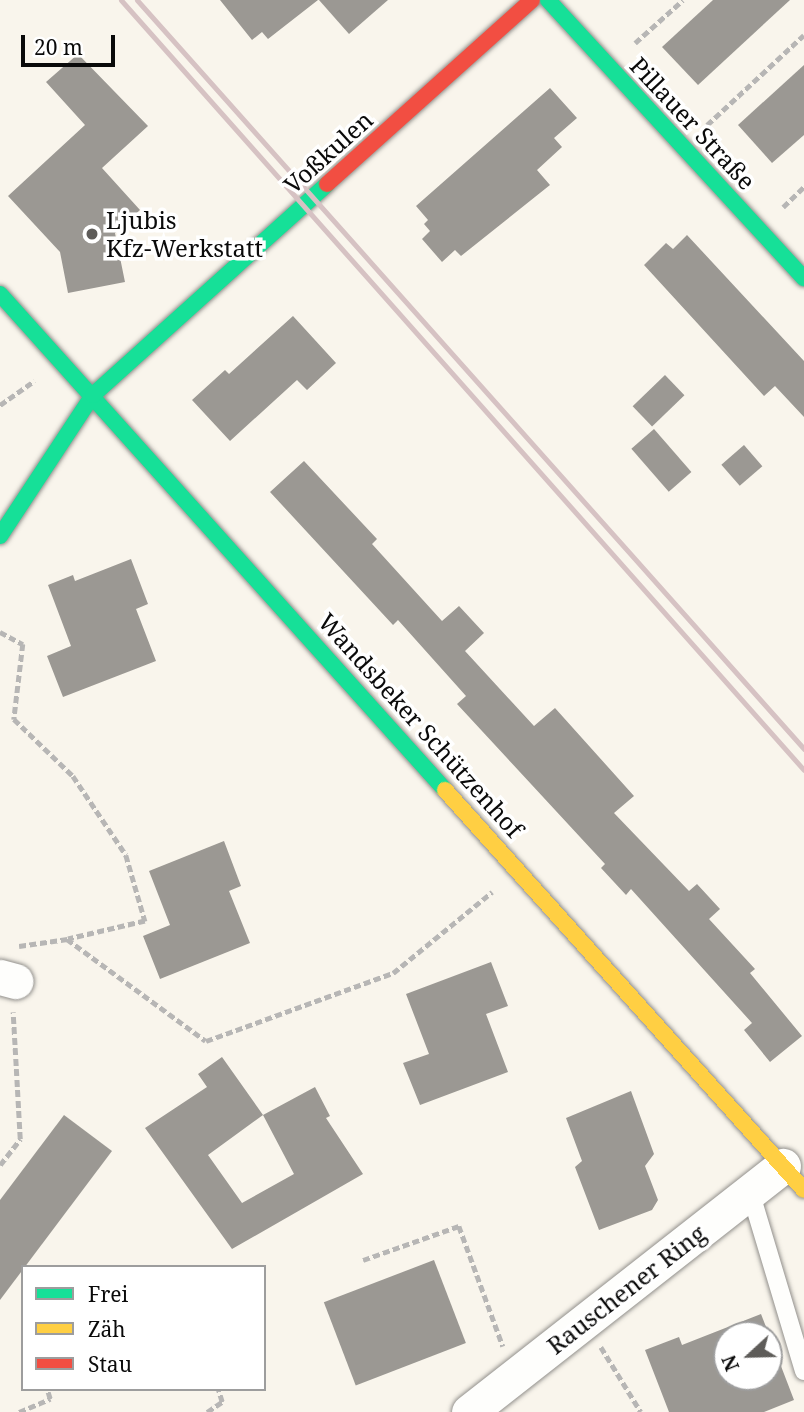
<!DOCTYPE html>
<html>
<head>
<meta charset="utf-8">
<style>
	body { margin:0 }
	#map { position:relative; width:804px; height:1412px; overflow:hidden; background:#f9f5ec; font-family:"Noto Serif",serif }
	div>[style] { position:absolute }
	.building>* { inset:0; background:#9b9893; transform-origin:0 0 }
	.path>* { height:4.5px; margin-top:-2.25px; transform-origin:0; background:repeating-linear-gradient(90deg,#b7b6b5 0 7px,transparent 0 10.5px) }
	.roads { filter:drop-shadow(0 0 2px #92908c) drop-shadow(0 0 2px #92908c) }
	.lane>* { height:18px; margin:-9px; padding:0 9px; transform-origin:9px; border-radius:9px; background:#fefefc }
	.street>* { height:35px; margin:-17.5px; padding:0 17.5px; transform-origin:17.5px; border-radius:17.5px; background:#fefefc }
	.fast>* { height:16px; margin:-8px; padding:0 8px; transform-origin:8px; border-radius:8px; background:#16e098 }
	.slow>* { height:16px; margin:-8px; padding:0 8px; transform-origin:8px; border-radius:8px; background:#ffcf43 }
	.jam>* { height:16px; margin:-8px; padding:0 8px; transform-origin:8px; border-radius:8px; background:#f24e42 }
	.rail>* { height:5px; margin:-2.5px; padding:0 2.5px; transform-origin:2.5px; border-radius:2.5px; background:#d6c2c3 }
	.dots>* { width:19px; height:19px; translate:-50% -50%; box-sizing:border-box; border:4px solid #fff; border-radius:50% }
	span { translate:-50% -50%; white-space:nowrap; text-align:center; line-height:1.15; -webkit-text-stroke:7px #fff; paint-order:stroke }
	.street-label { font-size:24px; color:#0a0a0a }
	.poi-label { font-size:24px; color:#0a0a0a }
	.left { translate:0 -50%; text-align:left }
	.legend { position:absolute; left:21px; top:1265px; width:245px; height:126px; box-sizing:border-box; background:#fff; border:2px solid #9d9d9d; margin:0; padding:9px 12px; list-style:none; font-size:21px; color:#0a0a0a }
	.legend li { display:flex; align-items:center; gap:14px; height:35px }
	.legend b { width:35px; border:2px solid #9d9d9d }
	.north { position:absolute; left:713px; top:1321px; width:70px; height:70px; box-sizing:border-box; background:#fff; border:2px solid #9d9d9d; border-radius:50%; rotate:248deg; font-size:19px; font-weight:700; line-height:28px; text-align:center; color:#0a0a0a }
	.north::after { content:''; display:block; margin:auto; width:24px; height:32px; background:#5e5c59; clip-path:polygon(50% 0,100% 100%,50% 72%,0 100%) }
	.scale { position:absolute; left:21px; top:35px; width:94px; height:32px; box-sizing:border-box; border:4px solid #0a0a0a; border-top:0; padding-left:9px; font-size:21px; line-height:24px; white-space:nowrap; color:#0a0a0a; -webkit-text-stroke:5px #fff; paint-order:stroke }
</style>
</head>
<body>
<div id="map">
	<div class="building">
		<div style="clip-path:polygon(220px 0,318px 0,268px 39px,262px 32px,252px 40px)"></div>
		<div style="clip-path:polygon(319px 0,388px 0,349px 34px)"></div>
		<div style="clip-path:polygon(713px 0,790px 0,698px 85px,662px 47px)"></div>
		<div style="clip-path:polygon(78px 54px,148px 126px,102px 168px,140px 210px,115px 233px,125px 282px,68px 293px,60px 252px,8px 196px,85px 125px,46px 82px)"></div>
		<div style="clip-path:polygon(804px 65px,804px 135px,772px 163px,738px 125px)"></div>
		<div style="clip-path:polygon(550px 88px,577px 118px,554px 138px,562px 147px,537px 170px,550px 185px,461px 256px,455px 250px,442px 262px,422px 239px,430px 231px,424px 224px,428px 220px,416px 206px)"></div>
		<div style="clip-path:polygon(687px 235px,804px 361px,804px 417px,775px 386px,764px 396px,644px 265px,666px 243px,673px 249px)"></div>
		<div style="clip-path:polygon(293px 316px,336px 363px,307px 390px,297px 380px,230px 441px,192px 400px,225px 370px,229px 374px)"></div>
		<div style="left:665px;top:375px;width:28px;height:45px;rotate:46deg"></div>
		<div style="left:654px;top:429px;width:57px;height:30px;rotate:49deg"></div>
		<div style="left:744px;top:445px;width:28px;height:30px;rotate:49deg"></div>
		<div style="clip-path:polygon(304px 461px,377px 539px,372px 544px,442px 621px,459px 606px,484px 633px,465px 651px,534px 726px,555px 708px,634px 796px,614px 813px,689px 891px,697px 884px,720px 909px,709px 919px,755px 969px,750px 973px,802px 1036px,770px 1062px,744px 1030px,752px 1023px,631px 889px,626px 895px,601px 868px,605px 864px,457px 704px,466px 696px,398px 620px,393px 625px,270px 492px)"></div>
		<div style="clip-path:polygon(131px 559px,148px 604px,136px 609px,156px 661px,63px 697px,47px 656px,71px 646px,48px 585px,73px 575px,75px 581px)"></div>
		<div style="clip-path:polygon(224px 841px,241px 886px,229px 891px,250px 943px,160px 979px,143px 936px,170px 925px,149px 871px)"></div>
		<div style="clip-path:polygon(491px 962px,508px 1006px,486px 1014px,508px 1072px,420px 1105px,403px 1063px,429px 1054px,406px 994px)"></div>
		<div style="clip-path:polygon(evenodd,222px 1057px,263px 1115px,315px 1087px,330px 1116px,326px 1118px,363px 1174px,232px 1249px,145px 1128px,207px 1087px,198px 1074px,222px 1057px,263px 1115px,294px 1174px,242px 1203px,208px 1155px,263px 1115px)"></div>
		<div style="clip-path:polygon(631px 1091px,654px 1154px,645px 1166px,658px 1200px,652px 1210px,599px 1230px,575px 1167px,582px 1161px,566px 1118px)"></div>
		<div style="clip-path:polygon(64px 1115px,112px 1151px,0 1300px,0 1200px)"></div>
		<div style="left:434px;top:1260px;width:89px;height:118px;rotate:69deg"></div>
		<div style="clip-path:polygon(evenodd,761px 1314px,794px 1400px,764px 1412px,669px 1412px,645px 1350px,679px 1337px,682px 1345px,761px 1314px,727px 1335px,769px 1335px,769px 1377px,727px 1377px,727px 1335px)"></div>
	</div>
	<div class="path">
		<div style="left:635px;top:43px;width:64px;rotate:-41.9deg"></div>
		<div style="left:707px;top:125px;width:132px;rotate:-42.9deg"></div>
		<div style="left:783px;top:207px;width:29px;rotate:-44deg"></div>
		<div style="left:0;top:405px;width:42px;rotate:-35.2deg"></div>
		<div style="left:0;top:632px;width:26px;rotate:28deg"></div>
		<div style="left:23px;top:644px;width:76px;rotate:96.8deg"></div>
		<div style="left:14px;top:719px;width:82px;rotate:44deg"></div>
		<div style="left:73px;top:776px;width:95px;rotate:56.1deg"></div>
		<div style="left:126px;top:855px;width:69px;rotate:73.9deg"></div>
		<div style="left:145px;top:921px;width:79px;rotate:166.8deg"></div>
		<div style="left:19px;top:946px;width:49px;rotate:-8.3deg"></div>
		<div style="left:67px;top:939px;width:172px;rotate:36.3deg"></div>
		<div style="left:206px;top:1041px;width:199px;rotate:-20deg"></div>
		<div style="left:393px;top:973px;width:128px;rotate:-39.3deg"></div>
		<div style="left:0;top:1165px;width:33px;rotate:-52deg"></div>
		<div style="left:20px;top:1139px;width:127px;rotate:-93.2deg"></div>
		<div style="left:363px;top:1260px;width:102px;rotate:-19.5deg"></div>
		<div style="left:459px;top:1226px;width:128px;rotate:69.9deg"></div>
		<div style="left:601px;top:1347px;width:76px;rotate:58.4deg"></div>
		<div style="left:19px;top:1412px;width:34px;rotate:-23deg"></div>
		<div style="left:50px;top:1399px;width:10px;rotate:-107deg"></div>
		<div style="left:207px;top:1412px;width:18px;rotate:-34deg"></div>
		<div style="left:222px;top:1402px;width:14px;rotate:-107deg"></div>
	</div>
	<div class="roads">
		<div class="lane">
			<div style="left:750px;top:1191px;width:188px;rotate:73.3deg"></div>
		</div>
		<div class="street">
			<div style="left:0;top:977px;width:16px;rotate:15deg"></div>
			<div style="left:469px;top:1412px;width:399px;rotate:-38.1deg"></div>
		</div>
		<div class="fast">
			<div style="left:548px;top:0;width:378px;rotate:47.4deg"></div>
			<div style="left:0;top:294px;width:666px;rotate:48.1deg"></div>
			<div style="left:0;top:536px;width:169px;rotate:-56.6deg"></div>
			<div style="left:93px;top:395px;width:315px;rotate:-42deg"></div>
		</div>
		<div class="slow">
			<div style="left:445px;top:790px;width:537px;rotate:48.09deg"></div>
		</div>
		<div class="jam">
			<div style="left:327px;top:184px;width:275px;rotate:-41.9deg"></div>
		</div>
	</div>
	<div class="rail">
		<div style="left:121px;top:0;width:1029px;rotate:48.43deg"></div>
		<div style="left:137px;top:0;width:1003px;rotate:48.31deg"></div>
	</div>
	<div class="dots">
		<div style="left:92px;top:234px;background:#5e5c59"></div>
	</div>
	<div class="street-label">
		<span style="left:693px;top:123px;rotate:47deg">Pillauer Straße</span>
		<span style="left:328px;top:152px;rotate:-42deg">Voßkulen</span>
		<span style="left:421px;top:725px;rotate:48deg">Wandsbeker Schützenhof</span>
		<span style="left:626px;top:1289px;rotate:-38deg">Rauschener Ring</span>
	</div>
	<div class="poi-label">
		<span class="left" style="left:106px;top:234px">Ljubis<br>Kfz-Werkstatt</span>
	</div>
	<ul class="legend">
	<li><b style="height:9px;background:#16e098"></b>Frei</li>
	<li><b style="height:9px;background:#ffcf43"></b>Zäh</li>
	<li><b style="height:9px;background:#f24e42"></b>Stau</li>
	</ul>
	<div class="north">N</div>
	<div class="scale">20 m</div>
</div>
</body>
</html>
